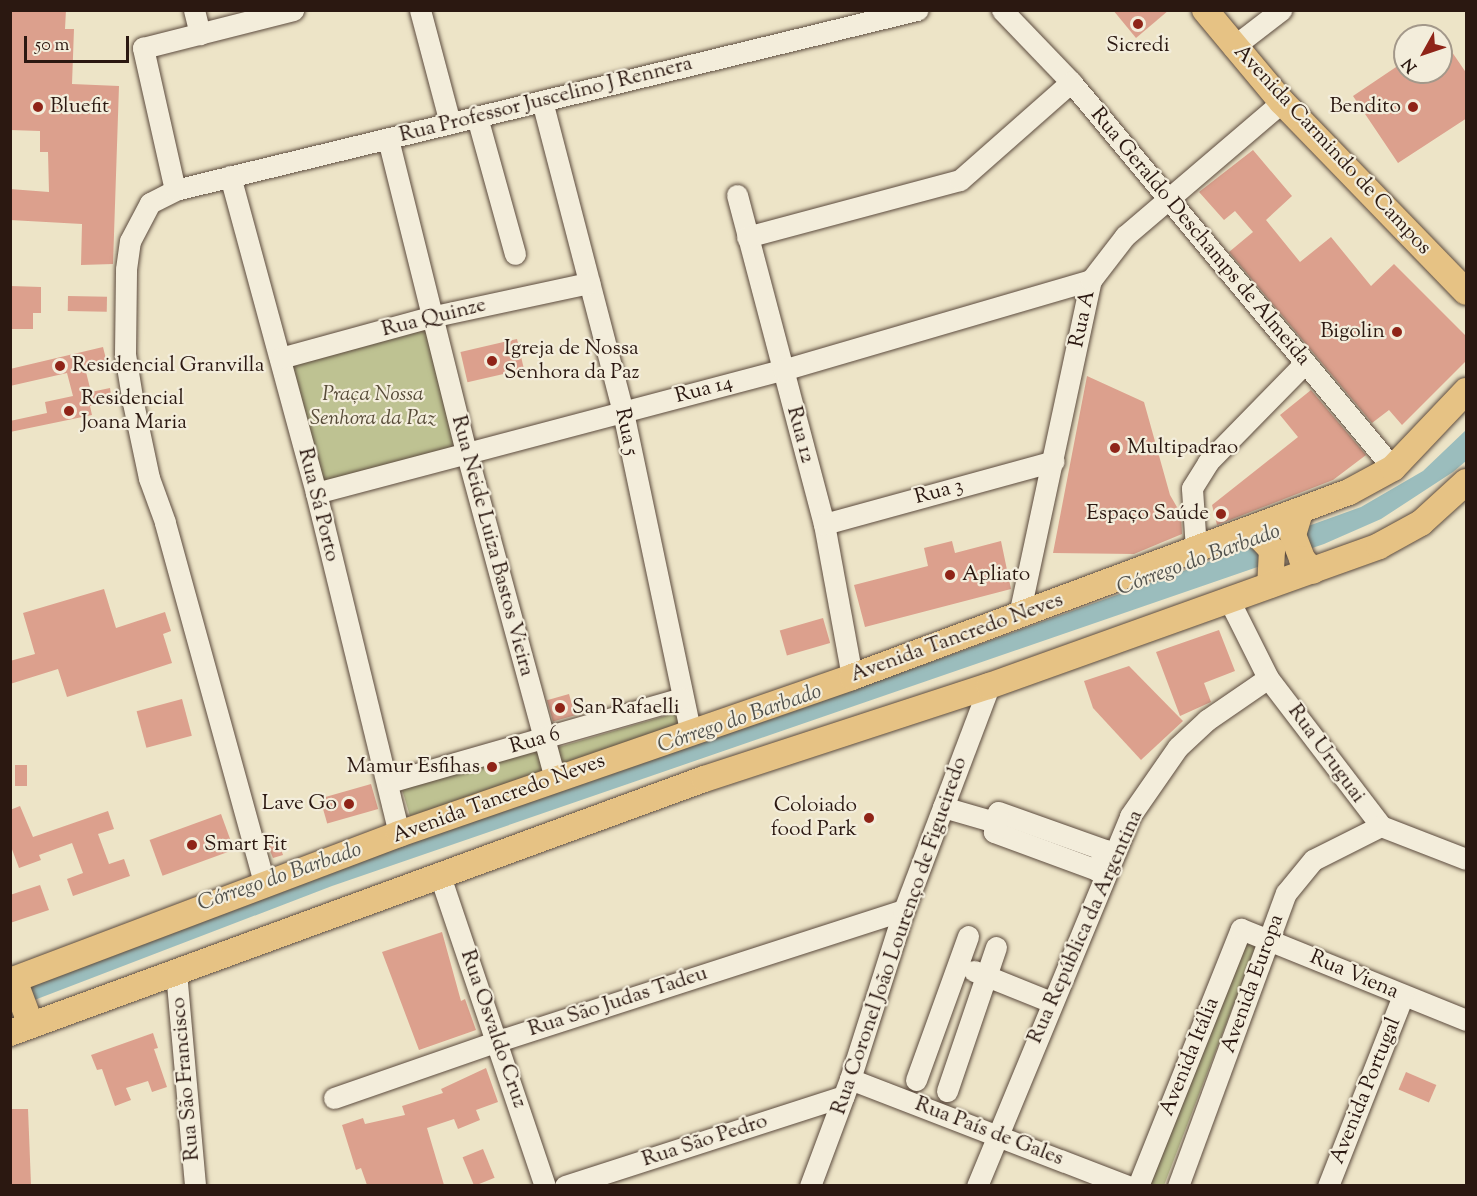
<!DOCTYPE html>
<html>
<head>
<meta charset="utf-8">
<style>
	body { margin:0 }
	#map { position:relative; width:1477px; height:1196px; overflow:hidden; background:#ede4c7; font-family:"Sorts Mill Goudy",serif }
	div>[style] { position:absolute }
	.green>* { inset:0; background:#bec292; transform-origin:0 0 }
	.water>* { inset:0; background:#9bbdbd }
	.building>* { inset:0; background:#dca08d; transform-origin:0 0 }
	.roads { filter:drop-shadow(0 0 2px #5c4b3e) drop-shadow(0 0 2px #5c4b3e) }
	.minor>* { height:21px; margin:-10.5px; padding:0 10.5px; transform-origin:10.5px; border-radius:10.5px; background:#f3eddb }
	.major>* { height:26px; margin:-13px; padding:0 13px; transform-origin:13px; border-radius:13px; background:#e6c284 }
	.dots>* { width:16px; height:16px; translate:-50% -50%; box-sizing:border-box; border:3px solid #f3eddb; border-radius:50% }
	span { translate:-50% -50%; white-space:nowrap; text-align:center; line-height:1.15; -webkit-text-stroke:4.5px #f3eddb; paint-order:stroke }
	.poi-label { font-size:21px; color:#2b1811 }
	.left { translate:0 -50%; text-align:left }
	.right { translate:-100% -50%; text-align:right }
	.street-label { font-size:21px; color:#2b1811 }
	.park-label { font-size:21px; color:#574b38; font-style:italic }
	.water-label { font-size:22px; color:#52524d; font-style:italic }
	.frame { position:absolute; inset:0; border:12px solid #2b1811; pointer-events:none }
	.north { position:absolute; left:1393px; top:24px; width:60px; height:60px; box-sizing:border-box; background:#f3eddb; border:2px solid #a3988a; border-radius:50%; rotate:230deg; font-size:16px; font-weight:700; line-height:24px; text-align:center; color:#2b1811 }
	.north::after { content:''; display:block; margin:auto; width:21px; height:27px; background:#8f2418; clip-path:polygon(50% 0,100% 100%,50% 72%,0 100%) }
	.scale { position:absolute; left:24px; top:36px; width:105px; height:27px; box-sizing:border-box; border:3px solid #2b1811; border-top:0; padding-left:8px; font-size:18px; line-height:21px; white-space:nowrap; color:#2b1811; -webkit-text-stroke:4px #f3eddb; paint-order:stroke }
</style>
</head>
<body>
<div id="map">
	<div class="green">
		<div style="left:428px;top:325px;width:130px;height:148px;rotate:75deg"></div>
		<div style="clip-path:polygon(679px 712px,682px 727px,557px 774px,552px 749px)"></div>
		<div style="clip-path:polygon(538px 750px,543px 773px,410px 816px,401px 786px)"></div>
		<div style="left:1242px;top:935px;width:17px;height:271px;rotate:21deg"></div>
	</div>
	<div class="water">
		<div style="clip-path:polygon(1466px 430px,1466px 461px,1453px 472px,1381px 519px,1324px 544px,332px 886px,11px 1009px,11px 988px,423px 837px,795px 711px,1361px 507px,1423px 471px)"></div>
	</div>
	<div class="building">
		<div style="clip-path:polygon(10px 10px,66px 10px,65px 29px,74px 29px,72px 84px,119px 86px,113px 264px,81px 265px,82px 224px,10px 220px,10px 189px,49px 192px,48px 152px,40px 152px,40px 131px,10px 130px)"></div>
		<div style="clip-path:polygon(1113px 10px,1169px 10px,1136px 38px)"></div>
		<div style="clip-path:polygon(1441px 36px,1467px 74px,1467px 118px,1398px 163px,1353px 96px,1405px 61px,1405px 72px,1441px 72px)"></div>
		<div style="clip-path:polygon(1253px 150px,1292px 196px,1266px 220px,1300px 262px,1331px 237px,1371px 286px,1394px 264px,1467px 337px,1467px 360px,1402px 425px,1389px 410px,1372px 423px,1229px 252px,1253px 232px,1235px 211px,1224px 220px,1199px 192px)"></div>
		<div style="clip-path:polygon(10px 286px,41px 287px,41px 313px,33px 313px,33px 329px,10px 329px)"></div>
		<div style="left:68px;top:296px;width:39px;height:15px;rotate:1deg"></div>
		<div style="left:517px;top:339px;width:31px;height:58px;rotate:77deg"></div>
		<div style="clip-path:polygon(103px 347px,107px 363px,85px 368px,91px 392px,110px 388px,112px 401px,90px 406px,92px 415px,10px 432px,10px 421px,47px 413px,45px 402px,73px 396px,67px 373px,10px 386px,10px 369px)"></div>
		<div style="clip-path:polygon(1087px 376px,1144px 402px,1170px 495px,1181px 514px,1182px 534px,1134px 554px,1053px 553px)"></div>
		<div style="clip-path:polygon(1311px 390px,1366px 455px,1333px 480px,1217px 525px,1212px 505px,1298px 437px,1280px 415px)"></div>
		<div style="clip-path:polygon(952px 541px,955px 553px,1001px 541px,1011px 589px,865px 627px,854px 585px,928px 566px,924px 548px)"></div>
		<div style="clip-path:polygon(104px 589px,116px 628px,165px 612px,171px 631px,163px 634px,172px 663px,67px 697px,58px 669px,10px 684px,10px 661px,35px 654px,23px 613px)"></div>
		<div style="left:823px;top:618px;width:26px;height:45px;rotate:74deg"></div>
		<div style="clip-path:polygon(1219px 630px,1235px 671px,1204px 683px,1211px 702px,1180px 716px,1156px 652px)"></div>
		<div style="clip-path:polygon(1129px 666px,1183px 721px,1141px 760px,1093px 708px,1084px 681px)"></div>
		<div style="left:569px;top:694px;width:22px;height:23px;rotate:74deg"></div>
		<div style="left:182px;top:699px;width:38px;height:47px;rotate:75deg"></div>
		<div style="left:15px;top:765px;width:12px;height:21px"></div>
		<div style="left:371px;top:784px;width:26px;height:53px;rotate:74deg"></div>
		<div style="clip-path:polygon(20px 806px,33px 837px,108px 811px,114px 829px,98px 834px,109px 864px,124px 859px,130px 876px,73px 896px,67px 879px,83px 873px,72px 843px,39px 855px,41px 860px,19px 868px,10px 844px,10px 810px)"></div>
		<div style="left:221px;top:814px;width:38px;height:76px;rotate:70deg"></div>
		<div style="clip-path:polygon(266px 841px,280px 846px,283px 855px,273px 858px)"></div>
		<div style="clip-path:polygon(40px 885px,49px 910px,10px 923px,10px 895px)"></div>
		<div style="clip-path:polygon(442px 932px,461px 1001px,465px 999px,476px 1030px,419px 1050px,382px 952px)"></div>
		<div style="clip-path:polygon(153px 1033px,158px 1048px,154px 1049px,167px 1087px,152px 1092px,148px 1081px,126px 1088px,131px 1100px,115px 1106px,102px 1069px,97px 1070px,91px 1055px)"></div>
		<div style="clip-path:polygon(486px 1068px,498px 1102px,476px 1110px,480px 1120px,458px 1129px,454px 1119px,427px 1128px,444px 1185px,367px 1185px,361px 1168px,356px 1170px,342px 1125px,363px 1118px,365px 1124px,405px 1115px,402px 1106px,443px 1093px,441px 1089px)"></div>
		<div style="left:1406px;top:1072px;width:33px;height:19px;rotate:23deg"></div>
		<div style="clip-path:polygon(10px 1109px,28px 1109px,31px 1185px,10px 1185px)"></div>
		<div style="left:483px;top:1149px;width:31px;height:22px;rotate:68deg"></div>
	</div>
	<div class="roads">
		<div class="minor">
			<div style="left:194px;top:10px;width:25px;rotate:76deg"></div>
			<div style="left:420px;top:10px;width:117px;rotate:75.1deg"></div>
			<div style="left:1002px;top:10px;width:100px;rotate:46.2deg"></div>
			<div style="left:1071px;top:82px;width:503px;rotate:50.17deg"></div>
			<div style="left:1233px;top:47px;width:61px;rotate:-37.6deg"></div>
			<div style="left:542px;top:101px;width:321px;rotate:75.4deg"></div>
			<div style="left:623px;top:412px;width:326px;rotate:78.1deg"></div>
			<div style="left:477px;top:117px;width:142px;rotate:74.5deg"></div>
			<div style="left:388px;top:139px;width:322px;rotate:76deg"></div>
			<div style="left:466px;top:451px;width:339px;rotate:74.8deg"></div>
			<div style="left:230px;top:176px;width:328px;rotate:74.8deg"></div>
			<div style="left:316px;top:493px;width:351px;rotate:76.3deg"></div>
			<div style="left:175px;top:190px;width:146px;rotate:-102.7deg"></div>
			<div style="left:143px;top:48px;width:155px;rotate:-14.2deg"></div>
			<div style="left:737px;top:195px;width:340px;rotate:75.2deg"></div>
			<div style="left:824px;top:524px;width:156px;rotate:79.6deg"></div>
			<div style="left:747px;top:237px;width:220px;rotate:-15deg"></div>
			<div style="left:960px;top:180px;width:148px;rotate:-41.4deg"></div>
			<div style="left:280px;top:358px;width:156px;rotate:-15.3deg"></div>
			<div style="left:430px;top:317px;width:163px;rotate:-12.1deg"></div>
			<div style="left:316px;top:493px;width:483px;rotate:-14.8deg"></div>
			<div style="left:783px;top:370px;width:321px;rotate:-16.3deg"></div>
			<div style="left:824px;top:524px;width:238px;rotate:-15.3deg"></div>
			<div style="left:1196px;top:549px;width:61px;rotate:-93.8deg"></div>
			<div style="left:1192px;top:488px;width:31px;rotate:-58deg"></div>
			<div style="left:1208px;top:462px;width:139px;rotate:-45.6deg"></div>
			<div style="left:1229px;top:600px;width:87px;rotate:63.4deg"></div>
			<div style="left:1268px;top:678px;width:186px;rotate:52.6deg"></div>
			<div style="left:1381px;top:826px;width:91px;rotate:21.2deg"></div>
			<div style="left:1019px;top:615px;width:343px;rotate:-77.9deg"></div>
			<div style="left:1091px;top:280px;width:56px;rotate:-52.3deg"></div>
			<div style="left:1125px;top:236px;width:206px;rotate:-40.5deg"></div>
			<div style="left:389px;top:782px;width:304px;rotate:-16deg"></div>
			<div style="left:943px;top:807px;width:54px;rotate:16.1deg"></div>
			<div style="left:998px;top:812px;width:114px;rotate:19.6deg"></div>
			<div style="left:1105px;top:850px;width:22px;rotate:112deg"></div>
			<div style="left:1097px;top:870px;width:110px;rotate:-159.7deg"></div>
			<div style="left:994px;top:832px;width:20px;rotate:-79deg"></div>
			<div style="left:439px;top:873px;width:330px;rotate:71.3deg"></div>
			<div style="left:265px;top:886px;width:377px;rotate:-105.4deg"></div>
			<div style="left:165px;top:522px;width:47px;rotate:-110deg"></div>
			<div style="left:149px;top:478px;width:77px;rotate:-102deg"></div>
			<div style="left:133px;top:403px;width:50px;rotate:-99.3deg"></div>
			<div style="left:125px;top:354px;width:85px;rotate:-89.3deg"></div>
			<div style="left:126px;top:269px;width:28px;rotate:-82deg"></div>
			<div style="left:130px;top:241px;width:43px;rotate:-62.2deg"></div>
			<div style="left:150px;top:203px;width:28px;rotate:-27deg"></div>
			<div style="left:175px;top:190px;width:764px;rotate:-13.64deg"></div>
			<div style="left:974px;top:971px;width:83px;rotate:21.9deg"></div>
			<div style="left:176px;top:972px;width:215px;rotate:84.9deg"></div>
			<div style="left:850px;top:1079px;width:297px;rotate:21.1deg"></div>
			<div style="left:916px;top:1080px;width:153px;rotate:-70.1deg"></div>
			<div style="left:947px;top:1091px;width:152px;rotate:-71.2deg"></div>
			<div style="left:334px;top:1098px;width:174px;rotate:-19.2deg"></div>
			<div style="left:498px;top:1041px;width:427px;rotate:-17.9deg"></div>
			<div style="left:565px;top:1186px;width:293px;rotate:-17.9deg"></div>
			<div style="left:810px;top:1186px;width:114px;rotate:-69.5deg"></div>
			<div style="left:850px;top:1079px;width:177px;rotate:-72.3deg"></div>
			<div style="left:904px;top:910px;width:240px;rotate:-69.2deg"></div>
			<div style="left:977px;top:1186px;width:400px;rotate:-67.5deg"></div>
			<div style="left:1130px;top:816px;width:84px;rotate:-55.2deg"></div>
			<div style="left:1178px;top:747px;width:40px;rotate:-43deg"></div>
			<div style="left:1207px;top:720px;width:74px;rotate:-34.5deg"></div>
			<div style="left:1138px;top:1186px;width:277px;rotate:-68.2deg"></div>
			<div style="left:1241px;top:929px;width:243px;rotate:22deg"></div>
			<div style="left:1178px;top:1186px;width:312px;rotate:-69.8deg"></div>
			<div style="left:1286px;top:893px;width:43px;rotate:-50.7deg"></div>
			<div style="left:1313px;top:860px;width:76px;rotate:-26.6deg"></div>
			<div style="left:1328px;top:1186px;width:204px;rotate:-68.5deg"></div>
		</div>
		<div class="major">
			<div style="left:1205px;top:10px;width:120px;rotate:50.1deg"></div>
			<div style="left:1282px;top:102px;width:264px;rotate:45.9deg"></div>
			<div style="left:1300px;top:512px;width:24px;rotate:107deg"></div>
			<div style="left:1293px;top:535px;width:26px;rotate:69deg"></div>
			<div style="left:1302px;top:559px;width:16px;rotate:47deg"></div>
			<div style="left:1252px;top:529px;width:29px;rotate:46deg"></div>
			<div style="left:1272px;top:550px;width:35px;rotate:93deg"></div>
			<div style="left:14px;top:980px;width:48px;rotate:69.3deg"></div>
			<div style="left:10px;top:981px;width:416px;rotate:-20.7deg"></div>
			<div style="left:399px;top:834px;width:479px;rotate:-19.1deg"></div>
			<div style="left:852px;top:677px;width:530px;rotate:-20.42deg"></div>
			<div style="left:1349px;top:492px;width:50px;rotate:-28.6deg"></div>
			<div style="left:1393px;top:468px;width:106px;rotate:-46.5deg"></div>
			<div style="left:10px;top:1033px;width:739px;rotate:-20.1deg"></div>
			<div style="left:704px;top:779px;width:300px;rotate:-18.1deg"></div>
			<div style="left:989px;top:686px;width:414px;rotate:-19.7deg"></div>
			<div style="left:1379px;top:546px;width:48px;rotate:-28.7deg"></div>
			<div style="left:1421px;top:523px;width:61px;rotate:-42.3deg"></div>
		</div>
	</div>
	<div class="dots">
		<div style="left:1138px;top:24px;background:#8f2418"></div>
		<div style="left:38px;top:107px;background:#8f2418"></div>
		<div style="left:1413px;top:107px;background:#8f2418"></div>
		<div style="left:1397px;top:332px;background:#8f2418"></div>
		<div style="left:492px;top:361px;background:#8f2418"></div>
		<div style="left:60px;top:366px;background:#8f2418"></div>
		<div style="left:69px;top:411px;background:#8f2418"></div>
		<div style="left:1115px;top:448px;background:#8f2418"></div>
		<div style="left:1221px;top:514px;background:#8f2418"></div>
		<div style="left:950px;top:575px;background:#8f2418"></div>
		<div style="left:560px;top:708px;background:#8f2418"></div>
		<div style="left:492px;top:767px;background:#8f2418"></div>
		<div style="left:349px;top:804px;background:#8f2418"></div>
		<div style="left:869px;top:818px;background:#8f2418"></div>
		<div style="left:192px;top:845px;background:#8f2418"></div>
	</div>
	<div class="poi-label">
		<span style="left:1138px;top:46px">Sicredi</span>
		<span class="left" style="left:50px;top:107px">Bluefit</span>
		<span class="right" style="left:1401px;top:107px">Bendito</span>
		<span class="right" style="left:1385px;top:332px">Bigolin</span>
		<span class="left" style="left:504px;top:361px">Igreja de Nossa<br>Senhora da Paz</span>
		<span class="left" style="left:72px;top:366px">Residencial Granvilla</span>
		<span class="left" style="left:81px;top:411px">Residencial<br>Joana Maria</span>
		<span class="left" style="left:1127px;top:448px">Multipadrao</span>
		<span class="right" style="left:1209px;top:514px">Espaço Saúde</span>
		<span class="left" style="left:962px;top:575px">Apliato</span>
		<span class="left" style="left:572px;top:708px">San Rafaelli</span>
		<span class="right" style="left:480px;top:767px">Mamur Esfihas</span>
		<span class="right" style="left:337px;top:804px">Lave Go</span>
		<span class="right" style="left:857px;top:818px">Coloiado<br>food Park</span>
		<span class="left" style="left:204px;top:845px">Smart Fit</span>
	</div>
	<div class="street-label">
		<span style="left:546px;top:100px;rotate:-14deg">Rua Professor Juscelino J Rennera</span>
		<span style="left:1332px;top:150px;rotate:47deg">Avenida Carmindo de Campos</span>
		<span style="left:1200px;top:237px;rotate:50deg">Rua Geraldo Deschamps de Almeida</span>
		<span style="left:434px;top:318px;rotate:-14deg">Rua Quinze</span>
		<span style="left:1083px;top:319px;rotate:-78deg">Rua A</span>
		<span style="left:704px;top:390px;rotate:-15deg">Rua 14</span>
		<span style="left:626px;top:432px;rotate:78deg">Rua 5</span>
		<span style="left:800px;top:435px;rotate:75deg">Rua 12</span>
		<span style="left:939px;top:492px;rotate:-15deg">Rua 3</span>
		<span style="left:318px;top:505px;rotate:76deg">Rua Sá Porto</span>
		<span style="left:492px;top:546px;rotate:75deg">Rua Neide Luiza Bastos Vieira</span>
		<span style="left:957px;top:638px;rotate:-20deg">Avenida Tancredo Neves</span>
		<span style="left:535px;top:741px;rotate:-16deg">Rua 6</span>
		<span style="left:1326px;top:754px;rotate:54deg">Rua Uruguai</span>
		<span style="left:499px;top:799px;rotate:-20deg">Avenida Tancredo Neves</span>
		<span style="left:1086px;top:927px;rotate:-66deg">Rua República da Argentina</span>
		<span style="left:900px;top:936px;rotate:-71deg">Rua Coronel João Lourenço de Figueiredo</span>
		<span style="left:1354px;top:975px;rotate:23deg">Rua Viena</span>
		<span style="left:1253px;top:984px;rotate:-70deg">Avenida Europa</span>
		<span style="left:618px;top:1002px;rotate:-18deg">Rua São Judas Tadeu</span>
		<span style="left:493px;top:1029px;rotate:71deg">Rua Osvaldo Cruz</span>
		<span style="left:1190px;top:1057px;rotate:-68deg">Avenida Itália</span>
		<span style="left:186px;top:1079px;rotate:-95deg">Rua São Francisco</span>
		<span style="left:1366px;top:1091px;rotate:-68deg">Avenida Portugal</span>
		<span style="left:989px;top:1132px;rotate:21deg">Rua País de Gales</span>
		<span style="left:705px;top:1141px;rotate:-18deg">Rua São Pedro</span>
	</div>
	<div class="park-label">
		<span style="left:373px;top:407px">Praça Nossa<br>Senhora da Paz</span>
	</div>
	<div class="water-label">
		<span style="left:1199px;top:561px;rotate:-20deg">Córrego do Barbado</span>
		<span style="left:740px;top:720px;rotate:-19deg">Córrego do Barbado</span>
		<span style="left:280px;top:878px;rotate:-19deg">Córrego do Barbado</span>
	</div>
	<div class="frame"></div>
	<div class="north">N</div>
	<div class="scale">50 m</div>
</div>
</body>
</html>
